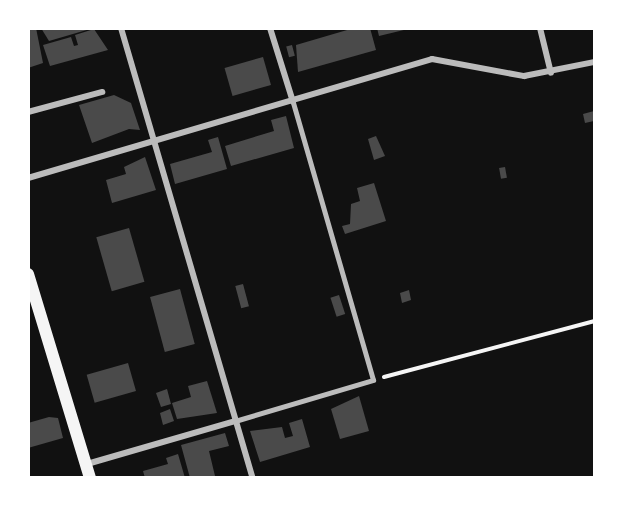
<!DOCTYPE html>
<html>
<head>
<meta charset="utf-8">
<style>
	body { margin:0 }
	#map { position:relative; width:623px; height:506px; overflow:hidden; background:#111; font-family:Barlow,sans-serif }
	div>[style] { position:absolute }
	.building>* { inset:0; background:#4a4a4a; transform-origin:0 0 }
	.path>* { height:4px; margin:-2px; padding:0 2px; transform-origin:2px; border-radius:2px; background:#f5f5f5 }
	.service>* { height:4.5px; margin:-2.25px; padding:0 2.25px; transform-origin:2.25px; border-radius:2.25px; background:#bcbcbc }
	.minor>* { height:6px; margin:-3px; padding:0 3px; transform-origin:3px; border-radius:3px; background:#bcbcbc }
	.secondary>* { height:12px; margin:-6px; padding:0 6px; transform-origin:6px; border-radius:6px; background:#f5f5f5 }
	span { translate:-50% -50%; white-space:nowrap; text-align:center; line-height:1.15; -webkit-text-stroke:6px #fff; paint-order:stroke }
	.frame { position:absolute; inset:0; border:30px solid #fff; pointer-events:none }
</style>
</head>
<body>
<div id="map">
	<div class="building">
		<div style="clip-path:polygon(28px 28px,36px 28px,43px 63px,28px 68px)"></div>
		<div style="clip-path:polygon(41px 28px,90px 28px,90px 29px,49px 41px)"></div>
		<div style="clip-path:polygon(354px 28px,370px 28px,376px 50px,298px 72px,296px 45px)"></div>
		<div style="clip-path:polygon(377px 28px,408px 28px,408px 29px,379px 36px)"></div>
		<div style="clip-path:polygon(94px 29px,108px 50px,50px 66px,43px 45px,71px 37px,74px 46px,78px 45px,75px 35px)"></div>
		<div style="left:292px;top:45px;width:11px;height:6px;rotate:75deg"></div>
		<div style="left:263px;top:57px;width:29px;height:40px;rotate:74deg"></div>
		<div style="clip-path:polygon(114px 95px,131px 103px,140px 130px,129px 129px,92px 143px,79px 105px)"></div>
		<div style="clip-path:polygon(594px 111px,594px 121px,585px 123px,583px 114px)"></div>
		<div style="clip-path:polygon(286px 116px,294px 148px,231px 166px,225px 146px,274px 131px,271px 120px)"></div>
		<div style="clip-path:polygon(376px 136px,385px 156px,374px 160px,368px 139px)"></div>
		<div style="clip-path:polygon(218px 137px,227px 169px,175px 184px,170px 164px,212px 152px,208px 140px)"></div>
		<div style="clip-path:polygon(145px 157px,156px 190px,112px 203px,106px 180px,126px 174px,124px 167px)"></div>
		<div style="left:505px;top:167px;width:11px;height:6px;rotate:80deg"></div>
		<div style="clip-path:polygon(374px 183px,386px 221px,345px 234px,342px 226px,350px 224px,351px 204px,360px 201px,357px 188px)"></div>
		<div style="left:129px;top:228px;width:56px;height:34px;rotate:74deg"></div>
		<div style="left:243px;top:284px;width:23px;height:8px;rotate:75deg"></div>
		<div style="left:180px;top:289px;width:57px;height:31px;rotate:75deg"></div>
		<div style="clip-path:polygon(409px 290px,411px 300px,402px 303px,400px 293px)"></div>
		<div style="left:339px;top:295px;width:20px;height:9px;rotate:72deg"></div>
		<div style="left:128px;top:363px;width:29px;height:43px;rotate:74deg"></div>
		<div style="clip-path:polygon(207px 381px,217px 413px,177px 419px,172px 403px,191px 397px,188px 386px)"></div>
		<div style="clip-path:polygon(167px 389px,171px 404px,161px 407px,156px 393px)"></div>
		<div style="clip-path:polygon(359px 396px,369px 431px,340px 439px,331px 409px)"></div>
		<div style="clip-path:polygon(170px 409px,174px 421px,163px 425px,160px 413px)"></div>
		<div style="clip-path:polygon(49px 417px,58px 418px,63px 438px,28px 448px,28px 423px)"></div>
		<div style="clip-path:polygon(302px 419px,310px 447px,260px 462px,250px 431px,282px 427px,285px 438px,293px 436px,289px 423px)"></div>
		<div style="clip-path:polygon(225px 433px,229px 446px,209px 451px,215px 476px,190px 478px,181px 445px)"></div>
		<div style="clip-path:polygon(178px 454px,185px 478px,145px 478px,143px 471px,168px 464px,166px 458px)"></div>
	</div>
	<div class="path">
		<div style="left:384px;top:377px;width:217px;rotate:-14.9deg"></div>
	</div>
	<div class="service">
		<div style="left:235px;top:421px;width:144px;rotate:-16.5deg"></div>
		<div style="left:373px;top:380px;width:289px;rotate:-106.1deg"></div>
	</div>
	<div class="minor">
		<div style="left:121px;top:28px;width:469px;rotate:73.7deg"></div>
		<div style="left:270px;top:28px;width:77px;rotate:72.7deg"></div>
		<div style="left:540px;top:28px;width:46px;rotate:76.3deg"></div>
		<div style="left:28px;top:112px;width:77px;rotate:-15.1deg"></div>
		<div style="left:28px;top:178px;width:421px;rotate:-16.4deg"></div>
		<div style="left:432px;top:59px;width:94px;rotate:10.5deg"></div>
		<div style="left:524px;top:76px;width:71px;rotate:-11.3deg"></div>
		<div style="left:87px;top:464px;width:154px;rotate:-16.2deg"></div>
	</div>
	<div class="secondary">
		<div style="left:28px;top:274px;width:213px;rotate:73.1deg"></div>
	</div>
	<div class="frame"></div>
</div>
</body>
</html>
